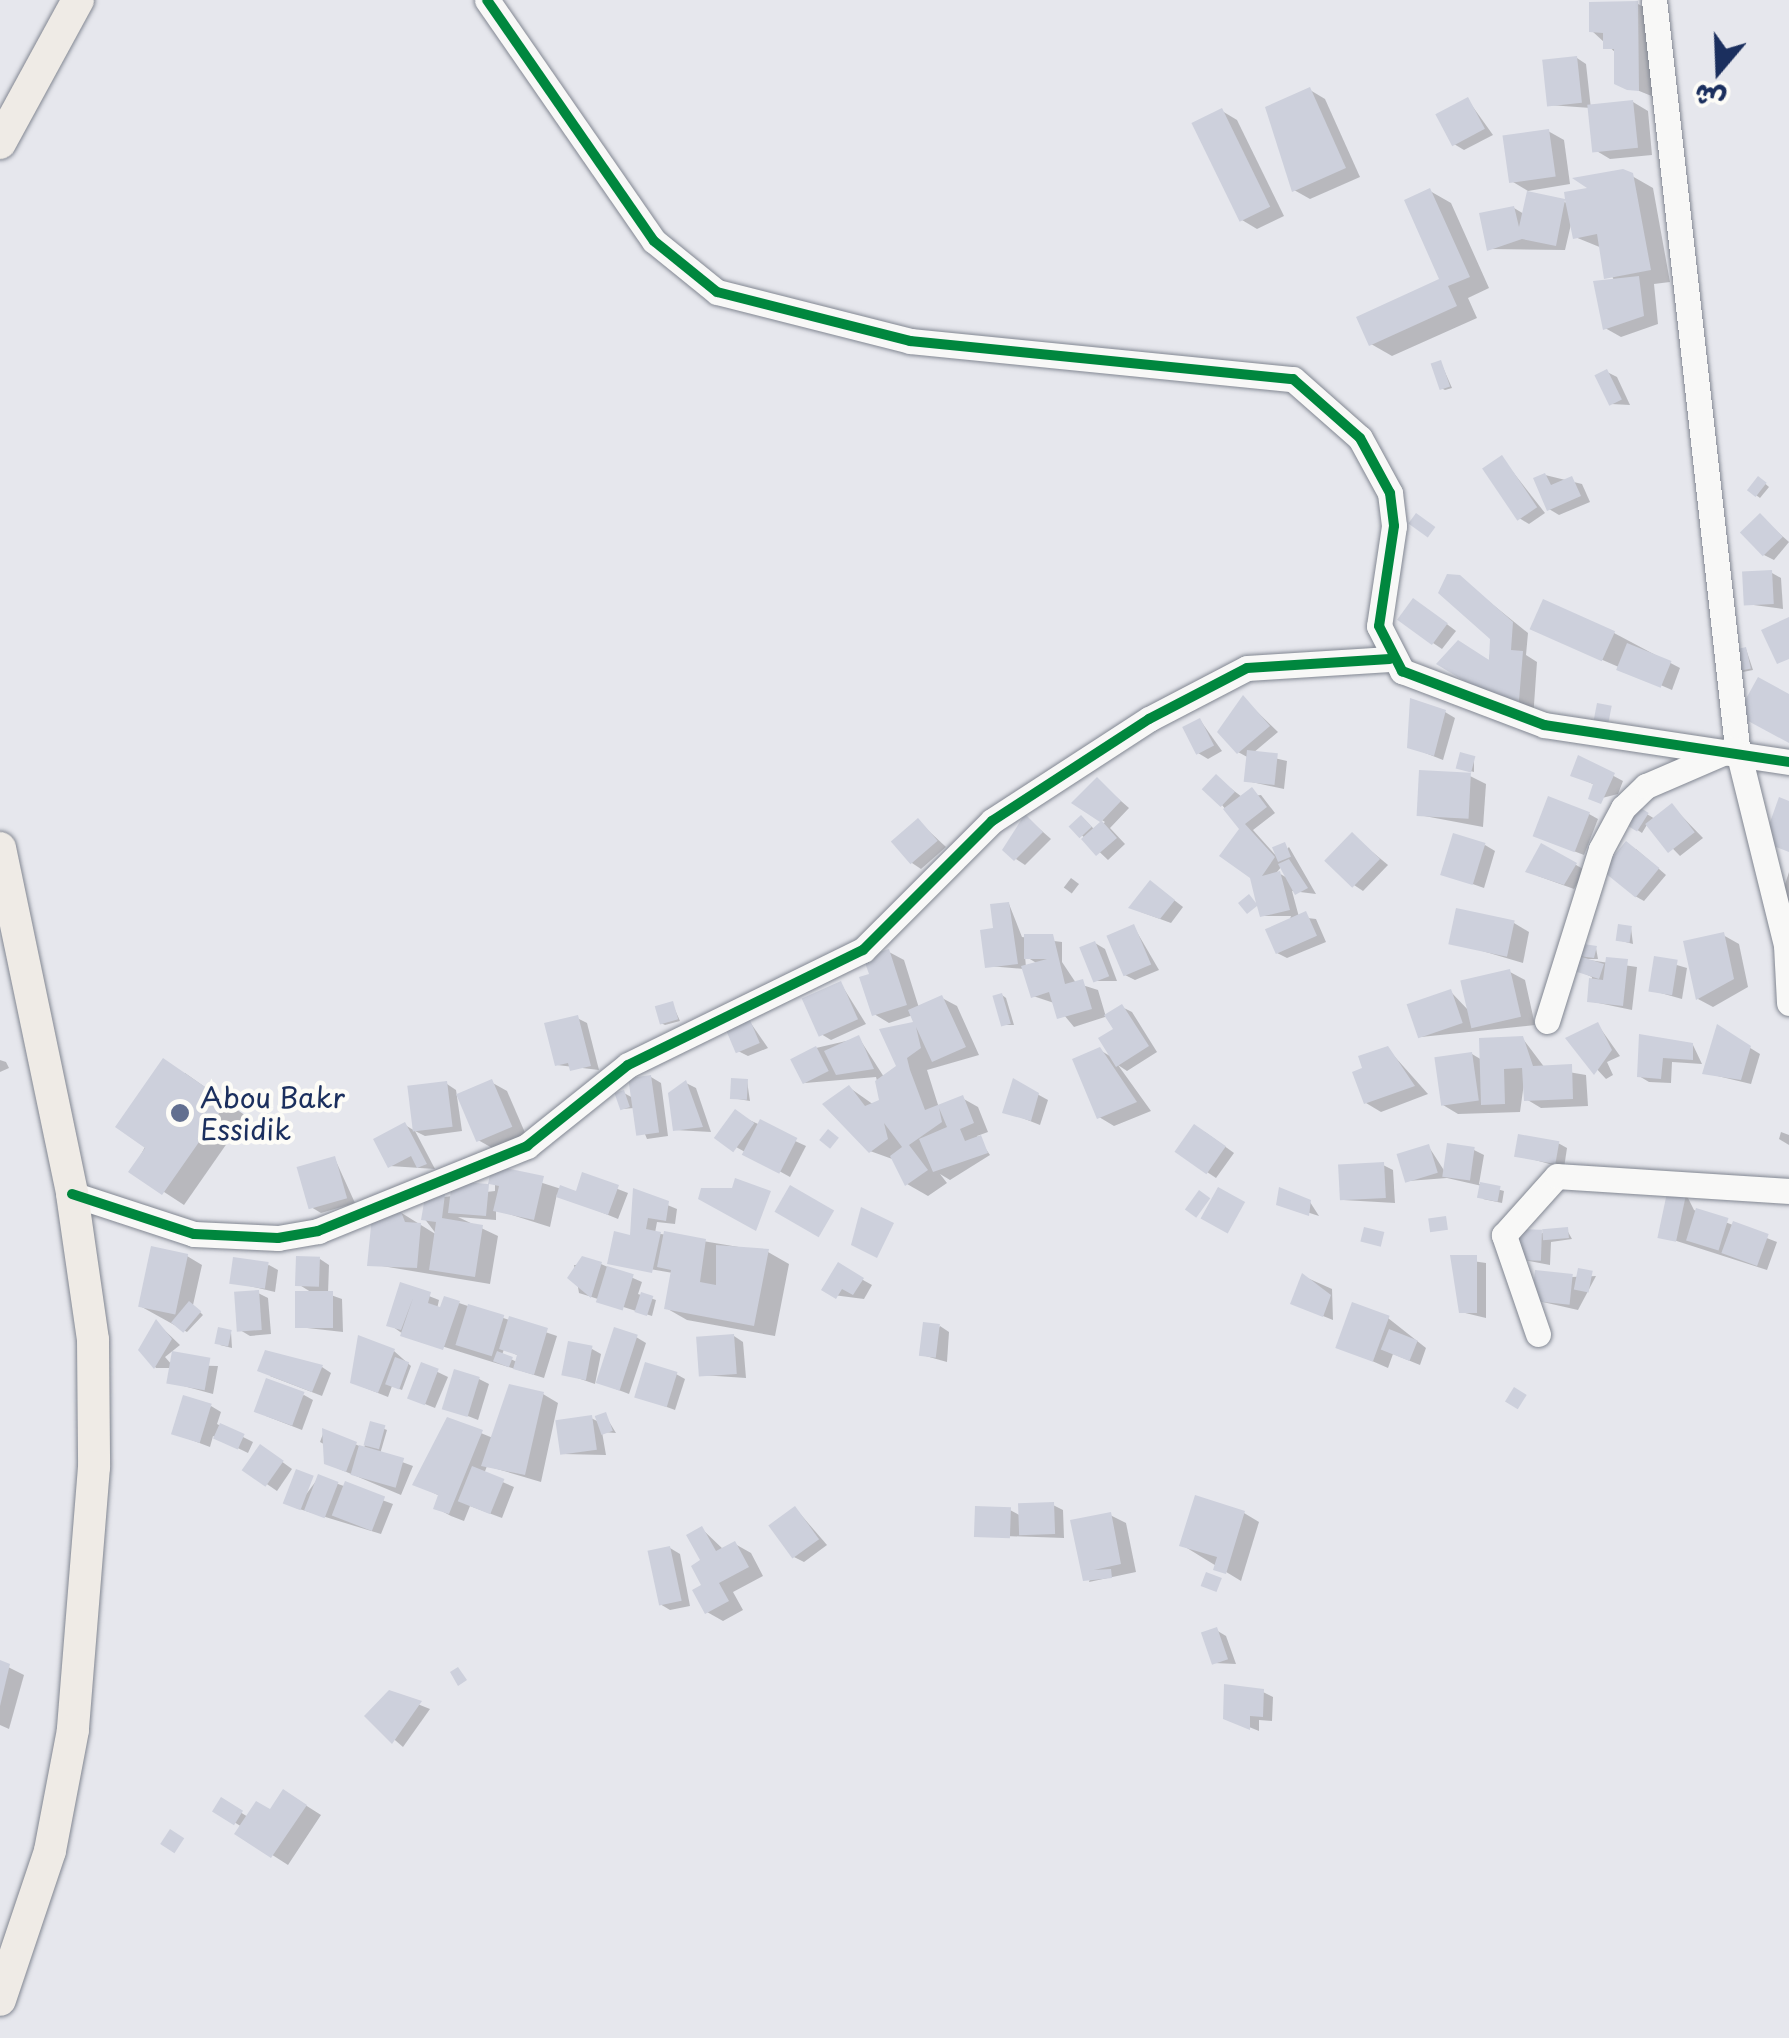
<!DOCTYPE html>
<html>
<head>
<meta charset="utf-8">
<style>
	body { margin:0 }
	#map { position:relative; width:1789px; height:2038px; overflow:hidden; background:#e6e7ed; font-family:"Playpen Sans","Playpen Sans Arabic",sans-serif }
	div>[style] { position:absolute }
	.shadow>* { inset:0; background:#0003; transform-origin:0 0 }
	.building>* { inset:0; background:#cdd0dc; transform-origin:0 0 }
	.roads { filter:drop-shadow(0 0 2px #828792) drop-shadow(0 0 2px #828792) }
	.minor>* { height:25px; margin:-12.5px; padding:0 12.5px; transform-origin:12.5px; border-radius:12.5px; background:#f8f8f7 }
	.major>* { height:32px; margin:-16px; padding:0 16px; transform-origin:16px; border-radius:16px; background:#efebe6 }
	.cycleway>* { height:10px; margin:-5px; padding:0 5px; transform-origin:5px; border-radius:5px; background:#00873e }
	.dots>* { width:28px; height:28px; translate:-50% -50%; box-sizing:border-box; border:5px solid #fdfcf7; border-radius:50% }
	span { translate:-50% -50%; white-space:nowrap; text-align:center; line-height:1.15; -webkit-text-stroke:9px #fdfcf7; paint-order:stroke }
	.poi-label { font-size:28px; color:#1b2f5e }
	.left { translate:0 -50%; text-align:left }
	.north { position:absolute; left:1669px; top:20px; width:100px; height:100px; -webkit-text-stroke:8px #fdfcf7; paint-order:stroke; rotate:199deg; font-size:28px; font-weight:700; line-height:40px; text-align:center; color:#1b2f5e }
	.north::after { content:''; display:block; margin:auto; width:35px; height:45px; background:#1b2f5e; clip-path:polygon(50% 0,100% 100%,50% 72%,0 100%) }
</style>
</head>
<body>
<div id="map">
	<div class="shadow">
		<div style="clip-path:polygon(1638px 4px,1653px 12px,1654px 97px,1617px 82px,1617px 54px,1592px 31px)"></div>
		<div style="clip-path:polygon(1577px 58px,1586px 64px,1591px 109px,1633px 102px,1648px 111px,1652px 155px,1610px 159px,1595px 150px,1591px 108px,1549px 105px)"></div>
		<div style="clip-path:polygon(1310px 90px,1325px 99px,1360px 177px,1310px 199px,1294px 190px)"></div>
		<div style="clip-path:polygon(1468px 100px,1493px 135px,1464px 150px,1454px 144px)"></div>
		<div style="clip-path:polygon(1222px 111px,1237px 120px,1284px 216px,1257px 229px,1242px 220px)"></div>
		<div style="clip-path:polygon(1548px 131px,1564px 140px,1570px 184px,1528px 191px,1513px 182px)"></div>
		<div style="clip-path:polygon(1632px 176px,1653px 188px,1670px 282px,1654px 284px,1658px 324px,1621px 337px,1605px 328px,1614px 281px,1602px 248px,1575px 237px,1572px 220px,1565px 250px,1489px 249px,1514px 208px,1524px 214px,1529px 194px,1568px 203px)"></div>
		<div style="clip-path:polygon(1430px 191px,1451px 203px,1489px 288px,1468px 298px,1477px 318px,1392px 356px,1371px 344px,1443px 281px)"></div>
		<div style="clip-path:polygon(1441px 363px,1452px 388px,1445px 390px,1441px 388px)"></div>
		<div style="clip-path:polygon(1607px 372px,1617px 377px,1630px 405px,1611px 404px)"></div>
		<div style="clip-path:polygon(1502px 458px,1545px 513px,1529px 524px,1519px 518px)"></div>
		<div style="clip-path:polygon(1545px 475px,1582px 484px,1590px 502px,1559px 515px,1549px 509px)"></div>
		<div style="clip-path:polygon(1762px 481px,1769px 487px,1760px 498px,1756px 495px)"></div>
		<div style="clip-path:polygon(1760px 516px,1789px 542px,1774px 560px,1764px 555px)"></div>
		<div style="clip-path:polygon(1772px 573px,1781px 578px,1783px 609px,1746px 604px)"></div>
		<div style="clip-path:polygon(1460px 578px,1528px 633px,1526px 655px,1537px 662px,1533px 719px,1488px 664px,1493px 638px)"></div>
		<div style="clip-path:polygon(1423px 606px,1456px 631px,1442px 649px,1433px 643px)"></div>
		<div style="clip-path:polygon(1614px 633px,1680px 668px,1672px 690px,1547px 636px)"></div>
		<div style="clip-path:polygon(1746px 649px,1753px 670px,1743px 672px,1739px 670px)"></div>
		<div style="clip-path:polygon(1244px 699px,1278px 732px,1253px 753px,1287px 761px,1284px 789px,1247px 781px,1249px 758px,1238px 752px)"></div>
		<div style="clip-path:polygon(1445px 712px,1455px 718px,1443px 760px,1410px 747px)"></div>
		<div style="clip-path:polygon(1200px 720px,1222px 751px,1208px 759px,1198px 753px)"></div>
		<div style="clip-path:polygon(1474px 758px,1474px 772px,1463px 769px)"></div>
		<div style="clip-path:polygon(1580px 758px,1623px 781px,1618px 794px,1594px 800px,1595px 785px,1573px 775px)"></div>
		<div style="clip-path:polygon(1470px 776px,1486px 784px,1483px 827px,1419px 815px)"></div>
		<div style="clip-path:polygon(evenodd,1216px 777px,1242px 797px,1261px 795px,1275px 813px,1253px 830px,1278px 858px,1289px 847px,1316px 894px,1292px 891px,1299px 917px,1316px 919px,1326px 942px,1287px 958px,1277px 953px,1291px 916px,1262px 916px,1242px 829px,1222px 805px,1216px 777px,1282px 866px,1289px 879px,1277px 872px,1282px 866px)"></div>
		<div style="clip-path:polygon(1097px 780px,1129px 808px,1110px 828px,1125px 844px,1108px 860px,1072px 826px,1085px 820px,1095px 830px,1105px 822px,1074px 803px)"></div>
		<div style="clip-path:polygon(1672px 806px,1703px 838px,1680px 856px,1648px 823px,1642px 833px,1627px 823px,1637px 808px,1655px 819px)"></div>
		<div style="clip-path:polygon(1589px 814px,1598px 819px,1584px 855px,1545px 840px)"></div>
		<div style="clip-path:polygon(1026px 817px,1051px 839px,1025px 865px,1016px 859px)"></div>
		<div style="clip-path:polygon(918px 821px,946px 847px,921px 869px,912px 863px)"></div>
		<div style="clip-path:polygon(1352px 835px,1388px 865px,1363px 891px,1354px 885px)"></div>
		<div style="clip-path:polygon(1485px 845px,1495px 851px,1484px 888px,1444px 874px)"></div>
		<div style="clip-path:polygon(1542px 846px,1585px 870px,1574px 889px,1538px 876px)"></div>
		<div style="clip-path:polygon(1636px 849px,1666px 875px,1644px 901px,1635px 896px)"></div>
		<div style="clip-path:polygon(1789px 872px,1789px 902px,1781px 897px)"></div>
		<div style="left:1071px;top:878px;width:10px;height:12px;rotate:37deg"></div>
		<div style="clip-path:polygon(1160px 889px,1183px 907px,1171px 923px,1141px 912px)"></div>
		<div style="clip-path:polygon(evenodd,1009px 904px,1022px 937px,1062px 942px,1062px 962px,1076px 983px,1098px 990px,1106px 1017px,1122px 1007px,1132px 1012px,1157px 1052px,1127px 1071px,1118px 1065px,1151px 1111px,1114px 1126px,1099px 1117px,1100px 1050px,1113px 1058px,1116px 1030px,1108px 1016px,1074px 1027px,1054px 1003px,1033px 996px,1024px 969px,988px 966px,1009px 904px,1025px 956px,1038px 964px,1026px 967px,1025px 956px)"></div>
		<div style="clip-path:polygon(1514px 923px,1529px 932px,1523px 963px,1452px 942px)"></div>
		<div style="clip-path:polygon(1134px 927px,1159px 970px,1135px 980px,1125px 975px)"></div>
		<div style="clip-path:polygon(1631px 928px,1633px 944px,1618px 940px)"></div>
		<div style="clip-path:polygon(1723px 935px,1739px 944px,1748px 987px,1713px 1007px,1698px 999px)"></div>
		<div style="clip-path:polygon(1095px 943px,1105px 949px,1117px 981px,1095px 981px)"></div>
		<div style="clip-path:polygon(1596px 948px,1598px 959px,1582px 959px,1637px 967px,1632px 1010px,1589px 1001px,1592px 977px,1574px 969px,1579px 954px)"></div>
		<div style="clip-path:polygon(889px 952px,904px 960px,919px 1008px,942px 998px,957px 1006px,979px 1055px,927px 1070px,939px 1108px,962px 1098px,978px 1107px,988px 1132px,977px 1136px,990px 1155px,950px 1180px,940px 1174px,947px 1183px,928px 1196px,907px 1184px,895px 1160px,870px 1151px,850px 1088px,874px 1105px,882px 1101px,876px 1077px,805px 1083px,816px 1048px,859px 1038px,884px 1077px,899px 1067px,917px 1024px,913px 1015px,889px 1023px,874px 1014px,872px 975px)"></div>
		<div style="clip-path:polygon(1656px 959px,1687px 968px,1682px 999px,1650px 990px)"></div>
		<div style="clip-path:polygon(1510px 972px,1525px 980px,1535px 1025px,1421px 1037px,1451px 992px,1469px 1011px)"></div>
		<div style="clip-path:polygon(841px 984px,866px 1024px,831px 1040px,821px 1034px)"></div>
		<div style="clip-path:polygon(1002px 995px,1006px 998px,1014px 1025px,1003px 1025px)"></div>
		<div style="clip-path:polygon(672px 1003px,680px 1021px,665px 1025px,661px 1023px)"></div>
		<div style="clip-path:polygon(577px 1018px,587px 1023px,599px 1070px,557px 1065px)"></div>
		<div style="clip-path:polygon(750px 1022px,768px 1048px,748px 1056px,738px 1051px)"></div>
		<div style="clip-path:polygon(1598px 1025px,1620px 1056px,1607px 1062px,1613px 1075px,1606px 1079px,1569px 1039px)"></div>
		<div style="clip-path:polygon(1718px 1028px,1760px 1054px,1751px 1084px,1705px 1073px)"></div>
		<div style="clip-path:polygon(1642px 1037px,1693px 1045px,1702px 1064px,1672px 1062px,1671px 1083px,1649px 1082px,1639px 1076px)"></div>
		<div style="clip-path:polygon(1523px 1039px,1545px 1068px,1586px 1075px,1588px 1106px,1541px 1108px,1526px 1099px,1525px 1076px,1520px 1112px,1458px 1114px,1443px 1105px,1472px 1054px,1482px 1060px)"></div>
		<div style="clip-path:polygon(1387px 1048px,1428px 1094px,1381px 1112px,1366px 1103px,1365px 1069px)"></div>
		<div style="clip-path:polygon(0 1060px,6px 1062px,9px 1068px,0 1072px)"></div>
		<div style="clip-path:polygon(185px 1073px,246px 1116px,184px 1205px,132px 1171px)"></div>
		<div style="clip-path:polygon(651px 1077px,661px 1083px,668px 1136px,647px 1139px,634px 1108px,622px 1109px,624px 1093px,633px 1098px)"></div>
		<div style="clip-path:polygon(747px 1081px,750px 1101px,732px 1098px)"></div>
		<div style="clip-path:polygon(491px 1082px,507px 1091px,526px 1135px,494px 1149px,478px 1140px)"></div>
		<div style="clip-path:polygon(1015px 1082px,1048px 1100px,1040px 1125px,1005px 1111px)"></div>
		<div style="clip-path:polygon(686px 1083px,696px 1088px,711px 1132px,675px 1130px)"></div>
		<div style="clip-path:polygon(447px 1084px,456px 1090px,462px 1131px,425px 1136px,415px 1131px)"></div>
		<div style="clip-path:polygon(745px 1118px,806px 1146px,790px 1177px,718px 1137px)"></div>
		<div style="clip-path:polygon(405px 1125px,415px 1131px,435px 1169px,390px 1166px)"></div>
		<div style="clip-path:polygon(1205px 1132px,1234px 1153px,1216px 1178px,1207px 1172px)"></div>
		<div style="clip-path:polygon(1781px 1132px,1789px 1135px,1789px 1145px,1779px 1139px)"></div>
		<div style="clip-path:polygon(1558px 1143px,1567px 1148px,1564px 1168px,1517px 1155px)"></div>
		<div style="clip-path:polygon(1429px 1147px,1445px 1172px,1474px 1150px,1484px 1155px,1479px 1184px,1504px 1191px,1502px 1203px,1483px 1199px,1482px 1186px,1447px 1178px,1408px 1181px)"></div>
		<div style="clip-path:polygon(335px 1159px,355px 1203px,321px 1213px,311px 1207px)"></div>
		<div style="clip-path:polygon(1383px 1165px,1393px 1170px,1395px 1203px,1343px 1200px)"></div>
		<div style="clip-path:polygon(495px 1168px,577px 1194px,584px 1176px,628px 1193px,618px 1219px,557px 1194px,550px 1227px,496px 1210px,496px 1220px,458px 1217px,498px 1236px,490px 1284px,370px 1264px,400px 1212px,437px 1235px,424px 1218px,444px 1197px,495px 1191px)"></div>
		<div style="clip-path:polygon(636px 1192px,677px 1209px,675px 1224px,657px 1222px,655px 1233px,768px 1252px,789px 1264px,775px 1336px,687px 1320px,666px 1308px,673px 1273px,609px 1262px,633px 1238px)"></div>
		<div style="clip-path:polygon(1686px 1194px,1694px 1210px,1777px 1242px,1767px 1270px,1661px 1236px)"></div>
		<div style="clip-path:polygon(1310px 1202px,1319px 1216px,1285px 1205px)"></div>
		<div style="clip-path:polygon(1567px 1230px,1572px 1239px,1551px 1242px,1550px 1265px,1519px 1259px,1542px 1233px)"></div>
		<div style="clip-path:polygon(187px 1256px,202px 1265px,193px 1305px,203px 1315px,187px 1332px,140px 1306px)"></div>
		<div style="clip-path:polygon(1452px 1258px,1486px 1263px,1486px 1318px,1461px 1312px)"></div>
		<div style="clip-path:polygon(320px 1259px,329px 1265px,328px 1294px,342px 1299px,343px 1332px,298px 1327px,314px 1294px,298px 1284px)"></div>
		<div style="clip-path:polygon(601px 1264px,642px 1282px,638px 1294px,656px 1300px,652px 1316px,579px 1293px,574px 1265px)"></div>
		<div style="clip-path:polygon(269px 1265px,278px 1270px,275px 1292px,232px 1282px)"></div>
		<div style="clip-path:polygon(838px 1266px,872px 1285px,864px 1299px,833px 1295px)"></div>
		<div style="clip-path:polygon(1303px 1276px,1332px 1289px,1333px 1320px,1303px 1308px)"></div>
		<div style="clip-path:polygon(1596px 1276px,1578px 1310px,1534px 1300px,1572px 1277px)"></div>
		<div style="clip-path:polygon(evenodd,401px 1285px,439px 1300px,437px 1309px,459px 1303px,557px 1336px,544px 1378px,403px 1334px,389px 1324px,401px 1285px,504px 1349px,519px 1356px,517px 1362px,502px 1355px,504px 1349px)"></div>
		<div style="clip-path:polygon(258px 1293px,268px 1298px,271px 1334px,250px 1336px,240px 1330px)"></div>
		<div style="clip-path:polygon(1388px 1318px,1426px 1348px,1420px 1365px,1393px 1354px,1388px 1368px,1338px 1346px)"></div>
		<div style="clip-path:polygon(157px 1323px,180px 1345px,165px 1357px,172px 1365px,218px 1366px,213px 1394px,169px 1382px,171px 1368px,156px 1368px,141px 1349px)"></div>
		<div style="clip-path:polygon(940px 1326px,949px 1332px,947px 1362px,922px 1355px)"></div>
		<div style="clip-path:polygon(231px 1332px,232px 1348px,220px 1345px)"></div>
		<div style="clip-path:polygon(734px 1336px,743px 1342px,746px 1378px,701px 1375px)"></div>
		<div style="clip-path:polygon(636px 1337px,646px 1343px,629px 1394px,600px 1383px)"></div>
		<div style="clip-path:polygon(592px 1349px,601px 1354px,595px 1384px,563px 1373px)"></div>
		<div style="clip-path:polygon(394px 1351px,411px 1366px,402px 1390px,392px 1386px,388px 1397px,363px 1387px)"></div>
		<div style="clip-path:polygon(423px 1365px,448px 1377px,435px 1408px,420px 1402px)"></div>
		<div style="clip-path:polygon(322px 1367px,331px 1373px,322px 1396px,270px 1376px)"></div>
		<div style="clip-path:polygon(676px 1374px,685px 1379px,675px 1410px,637px 1396px)"></div>
		<div style="clip-path:polygon(479px 1379px,489px 1384px,478px 1420px,445px 1407px)"></div>
		<div style="clip-path:polygon(543px 1394px,558px 1403px,541px 1482px,487px 1466px,484px 1474px,514px 1487px,502px 1518px,470px 1506px,464px 1521px,451px 1516px,436px 1508px,440px 1496px,415px 1484px,449px 1420px,493px 1438px)"></div>
		<div style="clip-path:polygon(304px 1395px,313px 1400px,302px 1430px,266px 1416px)"></div>
		<div style="clip-path:polygon(211px 1406px,221px 1412px,217px 1424px,253px 1442px,248px 1453px,213px 1436px,210px 1447px,173px 1433px)"></div>
		<div style="clip-path:polygon(605px 1415px,616px 1433px,602px 1432px,606px 1455px,562px 1454px,591px 1418px,601px 1423px)"></div>
		<div style="clip-path:polygon(372px 1424px,387px 1430px,380px 1454px,413px 1466px,401px 1495px,337px 1468px,333px 1449px,320px 1442px,324px 1431px,364px 1448px)"></div>
		<div style="clip-path:polygon(270px 1453px,292px 1469px,277px 1491px,245px 1469px)"></div>
		<div style="clip-path:polygon(319px 1477px,393px 1504px,381px 1534px,296px 1508px)"></div>
		<div style="clip-path:polygon(1053px 1505px,1063px 1510px,1064px 1538px,976px 1535px,1010px 1510px,1021px 1516px)"></div>
		<div style="clip-path:polygon(796px 1509px,827px 1545px,804px 1562px,794px 1557px)"></div>
		<div style="clip-path:polygon(1244px 1513px,1259px 1522px,1241px 1581px,1182px 1545px)"></div>
		<div style="clip-path:polygon(1110px 1515px,1126px 1523px,1136px 1572px,1089px 1582px)"></div>
		<div style="clip-path:polygon(702px 1529px,724px 1550px,735px 1544px,751px 1553px,763px 1576px,733px 1592px,743px 1610px,723px 1621px,707px 1612px)"></div>
		<div style="clip-path:polygon(670px 1548px,680px 1554px,690px 1606px,670px 1610px,660px 1604px)"></div>
		<div style="clip-path:polygon(1216px 1630px,1226px 1636px,1236px 1664px,1214px 1663px)"></div>
		<div style="clip-path:polygon(0 1663px,24px 1675px,9px 1729px,0 1725px)"></div>
		<div style="clip-path:polygon(1263px 1692px,1273px 1697px,1272px 1721px,1259px 1720px,1259px 1731px,1232px 1720px)"></div>
		<div style="clip-path:polygon(390px 1693px,430px 1709px,403px 1747px,367px 1716px)"></div>
		<div style="clip-path:polygon(221px 1800px,248px 1817px,299px 1801px,321px 1815px,288px 1865px,238px 1833px,242px 1827px,215px 1810px)"></div>
	</div>
	<div class="building">
		<div style="clip-path:polygon(1638px 1px,1639px 91px,1627px 90px,1614px 84px,1614px 49px,1603px 49px,1603px 33px,1589px 32px,1589px 2px)"></div>
		<div style="left:1577px;top:56px;width:47px;height:35px;rotate:84deg"></div>
		<div style="clip-path:polygon(1310px 87px,1346px 168px,1292px 192px,1265px 107px)"></div>
		<div style="left:1468px;top:97px;width:36px;height:37px;rotate:62deg"></div>
		<div style="left:1633px;top:100px;width:48px;height:46px;rotate:84deg"></div>
		<div style="left:1222px;top:108px;width:110px;height:34px;rotate:64deg"></div>
		<div style="left:1549px;top:129px;width:48px;height:47px;rotate:82deg"></div>
		<div style="clip-path:polygon(1623px 169px,1633px 173px,1651px 270px,1604px 279px,1597px 234px,1573px 239px,1565px 200px,1556px 246px,1522px 239px,1487px 251px,1479px 213px,1514px 206px,1519px 227px,1527px 191px,1565px 199px,1564px 192px,1587px 188px,1572px 178px)"></div>
		<div style="clip-path:polygon(1430px 188px,1470px 277px,1448px 286px,1457px 306px,1369px 346px,1356px 317px,1439px 279px,1404px 200px)"></div>
		<div style="clip-path:polygon(1639px 276px,1644px 316px,1603px 330px,1593px 281px)"></div>
		<div style="left:1441px;top:360px;width:28px;height:11px;rotate:71deg"></div>
		<div style="left:1607px;top:369px;width:34px;height:14px;rotate:64deg"></div>
		<div style="left:1502px;top:455px;width:63px;height:24px;rotate:56deg"></div>
		<div style="clip-path:polygon(1545px 473px,1551px 485px,1572px 476px,1581px 496px,1547px 511px,1533px 478px)"></div>
		<div style="left:1758px;top:476px;width:11px;height:18px;rotate:38deg"></div>
		<div style="left:1416px;top:513px;width:24px;height:13px;rotate:36deg"></div>
		<div style="left:1760px;top:513px;width:33px;height:28px;rotate:46deg"></div>
		<div style="left:1772px;top:570px;width:34px;height:30px;rotate:87deg"></div>
		<div style="clip-path:polygon(1447px 574px,1460px 575px,1513px 622px,1511px 650px,1523px 651px,1518px 713px,1436px 664px,1458px 640px,1489px 660px,1490px 639px,1438px 593px)"></div>
		<div style="left:1413px;top:598px;width:43px;height:27px;rotate:36deg"></div>
		<div style="left:1543px;top:599px;width:79px;height:33px;rotate:24deg"></div>
		<div style="clip-path:polygon(1789px 617px,1789px 659px,1777px 664px,1761px 630px)"></div>
		<div style="left:1627px;top:643px;width:48px;height:29px;rotate:22deg"></div>
		<div style="left:1746px;top:647px;width:22px;height:14px;rotate:77deg"></div>
		<div style="clip-path:polygon(1758px 677px,1789px 694px,1789px 743px,1737px 715px)"></div>
		<div style="clip-path:polygon(1243px 695px,1270px 726px,1237px 754px,1217px 732px)"></div>
		<div style="clip-path:polygon(1410px 698px,1446px 710px,1434px 756px,1407px 748px)"></div>
		<div style="left:1597px;top:703px;width:15px;height:18px;rotate:11deg"></div>
		<div style="left:1200px;top:718px;width:31px;height:20px;rotate:63deg"></div>
		<div style="left:1247px;top:750px;width:31px;height:32px;rotate:6deg"></div>
		<div style="left:1460px;top:752px;width:16px;height:17px;rotate:15deg"></div>
		<div style="clip-path:polygon(1578px 755px,1615px 773px,1601px 804px,1588px 799px,1593px 784px,1570px 776px)"></div>
		<div style="left:1419px;top:770px;width:52px;height:46px;rotate:3deg"></div>
		<div style="left:1216px;top:774px;width:26px;height:21px;rotate:43deg"></div>
		<div style="clip-path:polygon(1097px 777px,1121px 801px,1102px 821px,1117px 838px,1096px 856px,1081px 839px,1100px 822px,1071px 803px)"></div>
		<div style="clip-path:polygon(1252px 787px,1267px 807px,1245px 824px,1275px 857px,1262px 876px,1280px 871px,1290px 910px,1260px 917px,1257px 906px,1247px 914px,1238px 903px,1249px 894px,1256px 903px,1250px 878px,1219px 856px,1239px 829px,1223px 809px)"></div>
		<div style="left:1548px;top:796px;width:45px;height:43px;rotate:21deg"></div>
		<div style="clip-path:polygon(1779px 797px,1789px 801px,1789px 852px,1763px 842px)"></div>
		<div style="left:1672px;top:803px;width:37px;height:34px;rotate:52deg"></div>
		<div style="left:1636px;top:805px;width:15px;height:22px;rotate:32deg"></div>
		<div style="clip-path:polygon(1025px 814px,1043px 832px,1014px 861px,1002px 850px)"></div>
		<div style="left:1081px;top:815px;width:16px;height:17px;rotate:47deg"></div>
		<div style="left:918px;top:818px;width:30px;height:36px;rotate:49deg"></div>
		<div style="left:1352px;top:832px;width:39px;height:40px;rotate:44deg"></div>
		<div style="left:1453px;top:833px;width:34px;height:44px;rotate:17deg"></div>
		<div style="left:1626px;top:841px;width:43px;height:38px;rotate:39deg"></div>
		<div style="left:1285px;top:842px;width:16px;height:14px;rotate:68deg"></div>
		<div style="clip-path:polygon(1541px 843px,1577px 863px,1564px 885px,1525px 872px)"></div>
		<div style="clip-path:polygon(1289px 859px,1308px 888px,1295px 895px,1278px 864px)"></div>
		<div style="clip-path:polygon(1150px 880px,1175px 900px,1160px 919px,1128px 908px)"></div>
		<div style="clip-path:polygon(1009px 902px,1018px 964px,985px 968px,980px 930px,993px 928px,990px 904px)"></div>
		<div style="left:1456px;top:908px;width:60px;height:37px;rotate:12deg"></div>
		<div style="left:1306px;top:911px;width:27px;height:45px;rotate:66deg"></div>
		<div style="left:1134px;top:924px;width:44px;height:30px;rotate:67deg"></div>
		<div style="left:1618px;top:924px;width:14px;height:17px;rotate:8deg"></div>
		<div style="clip-path:polygon(1724px 932px,1734px 979px,1696px 1000px,1683px 941px)"></div>
		<div style="clip-path:polygon(1024px 934px,1053px 934px,1065px 984px,1083px 979px,1092px 1009px,1057px 1019px,1049px 992px,1031px 998px,1021px 966px,1047px 959px,1024px 959px)"></div>
		<div style="left:1095px;top:941px;width:38px;height:17px;rotate:68deg"></div>
		<div style="clip-path:polygon(1577px 943px,1597px 946px,1594px 958px,1579px 956px,1604px 964px,1599px 979px,1571px 970px)"></div>
		<div style="clip-path:polygon(889px 949px,907px 1005px,872px 1016px,859px 977px,869px 974px,863px 957px)"></div>
		<div style="left:1654px;top:956px;width:24px;height:36px;rotate:9deg"></div>
		<div style="clip-path:polygon(1606px 957px,1628px 959px,1623px 1006px,1587px 1002px,1589px 978px,1603px 980px)"></div>
		<div style="left:1510px;top:969px;width:49px;height:51px;rotate:77deg"></div>
		<div style="left:841px;top:981px;width:42px;height:43px;rotate:66deg"></div>
		<div style="left:1451px;top:989px;width:36px;height:47px;rotate:71deg"></div>
		<div style="left:1002px;top:993px;width:32px;height:10px;rotate:74deg"></div>
		<div style="clip-path:polygon(942px 995px,966px 1047px,932px 1062px,916px 1027px,921px 1048px,907px 1058px,910px 1070px,925px 1110px,963px 1095px,974px 1123px,960px 1129px,965px 1141px,981px 1135px,988px 1153px,933px 1172px,919px 1139px,947px 1127px,939px 1108px,942px 1122px,909px 1145px,928px 1170px,905px 1186px,890px 1156px,902px 1147px,884px 1123px,888px 1139px,869px 1153px,822px 1104px,849px 1085px,865px 1106px,879px 1100px,875px 1081px,896px 1066px,879px 1029px,913px 1022px,908px 1010px)"></div>
		<div style="left:673px;top:1001px;width:19px;height:19px;rotate:74deg"></div>
		<div style="clip-path:polygon(1122px 1004px,1149px 1046px,1116px 1067px,1098px 1038px,1113px 1029px,1104px 1015px)"></div>
		<div style="clip-path:polygon(578px 1015px,591px 1066px,570px 1071px,568px 1063px,555px 1066px,544px 1023px)"></div>
		<div style="left:750px;top:1020px;width:25px;height:26px;rotate:67deg"></div>
		<div style="clip-path:polygon(1598px 1022px,1612px 1050px,1594px 1075px,1565px 1038px)"></div>
		<div style="clip-path:polygon(1717px 1024px,1751px 1046px,1741px 1080px,1702px 1074px)"></div>
		<div style="clip-path:polygon(1639px 1034px,1693px 1043px,1693px 1060px,1663px 1058px,1661px 1079px,1637px 1077px)"></div>
		<div style="clip-path:polygon(859px 1035px,874px 1069px,836px 1075px,824px 1051px)"></div>
		<div style="clip-path:polygon(1523px 1036px,1533px 1066px,1572px 1064px,1573px 1099px,1524px 1101px,1522px 1068px,1504px 1069px,1505px 1104px,1481px 1105px,1479px 1038px)"></div>
		<div style="left:816px;top:1046px;width:28px;height:29px;rotate:63deg"></div>
		<div style="clip-path:polygon(1388px 1046px,1415px 1086px,1364px 1104px,1352px 1072px,1362px 1068px,1358px 1056px)"></div>
		<div style="clip-path:polygon(1100px 1047px,1137px 1102px,1097px 1119px,1072px 1059px)"></div>
		<div style="left:1472px;top:1052px;width:49px;height:38px;rotate:82deg"></div>
		<div style="clip-path:polygon(163px 1058px,227px 1102px,162px 1195px,128px 1172px,145px 1148px,115px 1127px)"></div>
		<div style="left:651px;top:1075px;width:58px;height:23px;rotate:82deg"></div>
		<div style="left:731px;top:1078px;width:17px;height:21px;rotate:3deg"></div>
		<div style="clip-path:polygon(1013px 1078px,1039px 1093px,1031px 1121px,1002px 1113px)"></div>
		<div style="left:492px;top:1079px;width:52px;height:39px;rotate:67deg"></div>
		<div style="clip-path:polygon(686px 1080px,703px 1127px,673px 1131px,668px 1093px)"></div>
		<div style="left:447px;top:1081px;width:46px;height:40px;rotate:83deg"></div>
		<div style="left:624px;top:1090px;width:18px;height:10px;rotate:71deg"></div>
		<div style="left:735px;top:1109px;width:24px;height:36px;rotate:36deg"></div>
		<div style="left:760px;top:1119px;width:42px;height:40px;rotate:27deg"></div>
		<div style="clip-path:polygon(405px 1122px,427px 1164px,417px 1168px,411px 1156px,388px 1168px,373px 1139px)"></div>
		<div style="left:1194px;top:1124px;width:39px;height:34px;rotate:35deg"></div>
		<div style="left:828px;top:1129px;width:14px;height:14px;rotate:39deg"></div>
		<div style="left:1518px;top:1134px;width:42px;height:23px;rotate:10deg"></div>
		<div style="left:1447px;top:1143px;width:28px;height:34px;rotate:8deg"></div>
		<div style="left:1429px;top:1144px;width:30px;height:34px;rotate:73deg"></div>
		<div style="left:335px;top:1156px;width:44px;height:40px;rotate:74deg"></div>
		<div style="left:1384px;top:1162px;width:36px;height:46px;rotate:87deg"></div>
		<div style="clip-path:polygon(492px 1165px,544px 1176px,534px 1220px,493px 1211px,499px 1186px,489px 1184px,486px 1216px,448px 1213px,452px 1181px,488px 1184px)"></div>
		<div style="clip-path:polygon(582px 1172px,619px 1185px,608px 1215px,556px 1197px,560px 1185px,576px 1191px)"></div>
		<div style="clip-path:polygon(735px 1178px,771px 1191px,756px 1231px,698px 1199px,701px 1188px,732px 1188px)"></div>
		<div style="left:1480px;top:1182px;width:21px;height:16px;rotate:11deg"></div>
		<div style="left:790px;top:1185px;width:51px;height:31px;rotate:30deg"></div>
		<div style="left:1218px;top:1187px;width:31px;height:36px;rotate:29deg"></div>
		<div style="clip-path:polygon(1279px 1187px,1311px 1200px,1309px 1216px,1276px 1205px)"></div>
		<div style="clip-path:polygon(633px 1188px,669px 1201px,666px 1221px,648px 1218px,646px 1229px,661px 1232px,652px 1273px,607px 1264px,614px 1231px,630px 1235px)"></div>
		<div style="left:1668px;top:1188px;width:19px;height:51px;rotate:12deg"></div>
		<div style="left:1199px;top:1190px;width:14px;height:24px;rotate:36deg"></div>
		<div style="clip-path:polygon(426px 1191px,445px 1194px,442px 1218px,483px 1225px,475px 1277px,429px 1270px,436px 1222px,421px 1220px)"></div>
		<div style="clip-path:polygon(861px 1207px,894px 1223px,877px 1258px,851px 1245px)"></div>
		<div style="left:1696px;top:1208px;width:34px;height:34px;rotate:17deg"></div>
		<div style="clip-path:polygon(400px 1209px,405px 1222px,421px 1223px,417px 1268px,367px 1266px,372px 1216px)"></div>
		<div style="left:1446px;top:1216px;width:14px;height:18px;rotate:82deg"></div>
		<div style="left:1733px;top:1221px;width:38px;height:34px;rotate:20deg"></div>
		<div style="left:1364px;top:1227px;width:21px;height:15px;rotate:14deg"></div>
		<div style="left:1568px;top:1227px;width:11px;height:26px;rotate:85deg"></div>
		<div style="left:1517px;top:1229px;width:25px;height:31px;rotate:2deg"></div>
		<div style="clip-path:polygon(664px 1231px,706px 1239px,700px 1282px,716px 1285px,716px 1245px,769px 1249px,754px 1326px,664px 1309px,671px 1270px,657px 1267px)"></div>
		<div style="left:151px;top:1246px;width:38px;height:62px;rotate:12deg"></div>
		<div style="clip-path:polygon(1450px 1255px,1477px 1255px,1477px 1313px,1459px 1313px)"></div>
		<div style="left:296px;top:1256px;width:24px;height:30px;rotate:2deg"></div>
		<div style="clip-path:polygon(582px 1256px,602px 1262px,591px 1298px,567px 1278px)"></div>
		<div style="left:233px;top:1257px;width:36px;height:27px;rotate:8deg"></div>
		<div style="clip-path:polygon(838px 1262px,864px 1278px,853px 1295px,842px 1289px,836px 1299px,821px 1290px)"></div>
		<div style="left:607px;top:1266px;width:28px;height:38px;rotate:17deg"></div>
		<div style="left:1578px;top:1268px;width:15px;height:22px;rotate:11deg"></div>
		<div style="left:1535px;top:1270px;width:38px;height:31px;rotate:6deg"></div>
		<div style="clip-path:polygon(1302px 1273px,1331px 1295px,1323px 1317px,1290px 1304px)"></div>
		<div style="clip-path:polygon(400px 1282px,431px 1292px,428px 1303px,440px 1307px,444px 1296px,460px 1301px,443px 1350px,400px 1336px,413px 1298px,401px 1330px,386px 1326px)"></div>
		<div style="left:259px;top:1290px;width:40px;height:25px;rotate:86deg"></div>
		<div style="left:295px;top:1291px;width:38px;height:37px"></div>
		<div style="left:641px;top:1292px;width:13px;height:21px;rotate:18deg"></div>
		<div style="left:189px;top:1301px;width:16px;height:28px;rotate:40deg"></div>
		<div style="left:1352px;top:1302px;width:40px;height:49px;rotate:20deg"></div>
		<div style="left:468px;top:1304px;width:38px;height:43px;rotate:17deg"></div>
		<div style="clip-path:polygon(509px 1316px,548px 1328px,534px 1375px,513px 1369px,517px 1355px,499px 1349px)"></div>
		<div style="clip-path:polygon(156px 1319px,172px 1339px,154px 1369px,138px 1350px)"></div>
		<div style="left:923px;top:1322px;width:17px;height:34px;rotate:7deg"></div>
		<div style="left:218px;top:1327px;width:14px;height:17px;rotate:12deg"></div>
		<div style="left:614px;top:1327px;width:25px;height:59px;rotate:18deg"></div>
		<div style="left:1389px;top:1329px;width:31px;height:22px;rotate:22deg"></div>
		<div style="left:734px;top:1334px;width:40px;height:38px;rotate:86deg"></div>
		<div style="clip-path:polygon(358px 1335px,395px 1349px,378px 1393px,350px 1383px)"></div>
		<div style="left:568px;top:1341px;width:25px;height:35px;rotate:11deg"></div>
		<div style="clip-path:polygon(265px 1350px,323px 1365px,312px 1392px,257px 1371px)"></div>
		<div style="left:172px;top:1351px;width:39px;height:33px;rotate:10deg"></div>
		<div style="left:497px;top:1351px;width:17px;height:11px;rotate:21deg"></div>
		<div style="left:395px;top:1357px;width:15px;height:29px;rotate:20deg"></div>
		<div style="left:421px;top:1362px;width:19px;height:39px;rotate:21deg"></div>
		<div style="left:645px;top:1362px;width:34px;height:37px;rotate:17deg"></div>
		<div style="left:454px;top:1369px;width:27px;height:42px;rotate:17deg"></div>
		<div style="left:266px;top:1378px;width:41px;height:36px;rotate:20deg"></div>
		<div style="clip-path:polygon(509px 1384px,544px 1392px,525px 1475px,481px 1466px)"></div>
		<div style="left:1514px;top:1387px;width:15px;height:17px;rotate:32deg"></div>
		<div style="left:183px;top:1395px;width:30px;height:41px;rotate:17deg"></div>
		<div style="left:606px;top:1412px;width:20px;height:12px;rotate:70deg"></div>
		<div style="left:592px;top:1415px;width:35px;height:37px;rotate:82deg"></div>
		<div style="clip-path:polygon(447px 1417px,483px 1430px,449px 1514px,433px 1509px,438px 1495px,412px 1485px)"></div>
		<div style="left:370px;top:1421px;width:16px;height:25px;rotate:15deg"></div>
		<div style="left:220px;top:1423px;width:27px;height:17px;rotate:24deg"></div>
		<div style="clip-path:polygon(322px 1428px,357px 1442px,346px 1472px,324px 1464px)"></div>
		<div style="left:260px;top:1444px;width:29px;height:32px;rotate:35deg"></div>
		<div style="left:359px;top:1445px;width:47px;height:31px;rotate:16deg"></div>
		<div style="left:472px;top:1466px;width:35px;height:38px;rotate:22deg"></div>
		<div style="left:296px;top:1469px;width:19px;height:37px;rotate:21deg"></div>
		<div style="left:318px;top:1474px;width:22px;height:39px;rotate:21deg"></div>
		<div style="left:345px;top:1481px;width:43px;height:37px;rotate:21deg"></div>
		<div style="clip-path:polygon(1195px 1495px,1245px 1511px,1226px 1574px,1213px 1570px,1217px 1557px,1179px 1546px)"></div>
		<div style="left:1054px;top:1502px;width:32px;height:36px;rotate:88deg"></div>
		<div style="left:795px;top:1506px;width:41px;height:33px;rotate:54deg"></div>
		<div style="left:975px;top:1506px;width:36px;height:31px;rotate:2deg"></div>
		<div style="clip-path:polygon(1111px 1512px,1121px 1564px,1094px 1570px,1111px 1569px,1112px 1578px,1083px 1581px,1070px 1520px)"></div>
		<div style="clip-path:polygon(702px 1526px,716px 1551px,735px 1541px,749px 1567px,719px 1583px,729px 1601px,705px 1614px,692px 1590px,701px 1585px,691px 1566px,700px 1560px,686px 1535px)"></div>
		<div style="left:670px;top:1546px;width:56px;height:23px;rotate:78deg"></div>
		<div style="left:1206px;top:1572px;width:17px;height:15px;rotate:21deg"></div>
		<div style="left:1217px;top:1627px;width:34px;height:17px;rotate:71deg"></div>
		<div style="clip-path:polygon(0 1660px,10px 1664px,0 1706px)"></div>
		<div style="clip-path:polygon(458px 1667px,467px 1680px,458px 1686px,450px 1672px)"></div>
		<div style="clip-path:polygon(1224px 1684px,1264px 1689px,1263px 1717px,1250px 1716px,1250px 1730px,1223px 1719px)"></div>
		<div style="clip-path:polygon(389px 1690px,422px 1701px,392px 1744px,364px 1716px)"></div>
		<div style="clip-path:polygon(283px 1789px,307px 1805px,271px 1858px,234px 1834px,256px 1801px,270px 1809px)"></div>
		<div style="left:221px;top:1797px;width:26px;height:17px;rotate:32deg"></div>
		<div style="left:170px;top:1829px;width:17px;height:18px;rotate:33deg"></div>
	</div>
	<div class="roads">
		<div class="minor">
			<div style="left:487px;top:0;width:293px;rotate:55.3deg"></div>
			<div style="left:654px;top:241px;width:81px;rotate:39deg"></div>
			<div style="left:717px;top:292px;width:199px;rotate:14.2deg"></div>
			<div style="left:910px;top:341px;width:385px;rotate:5.7deg"></div>
			<div style="left:1293px;top:379px;width:89px;rotate:41.4deg"></div>
			<div style="left:1360px;top:438px;width:63px;rotate:61.4deg"></div>
			<div style="left:1390px;top:493px;width:33px;rotate:83deg"></div>
			<div style="left:1394px;top:526px;width:101px;rotate:98.5deg"></div>
			<div style="left:1379px;top:626px;width:51px;rotate:62.9deg"></div>
			<div style="left:1402px;top:671px;width:152px;rotate:20.8deg"></div>
			<div style="left:1544px;top:725px;width:248px;rotate:8.6deg"></div>
			<div style="left:1654px;top:0;width:752px;rotate:83.66deg"></div>
			<div style="left:1737px;top:747px;width:204px;rotate:76.1deg"></div>
			<div style="left:1786px;top:945px;width:58px;rotate:87deg"></div>
			<div style="left:1547px;top:1021px;width:180px;rotate:-72.6deg"></div>
			<div style="left:1601px;top:849px;width:47px;rotate:-61.8deg"></div>
			<div style="left:1623px;top:808px;width:32px;rotate:-44deg"></div>
			<div style="left:1646px;top:786px;width:94px;rotate:-23.3deg"></div>
			<div style="left:72px;top:1194px;width:128px;rotate:18.2deg"></div>
			<div style="left:194px;top:1234px;width:84px;rotate:2.7deg"></div>
			<div style="left:278px;top:1238px;width:41px;rotate:-9.9deg"></div>
			<div style="left:318px;top:1231px;width:226px;rotate:-22.1deg"></div>
			<div style="left:527px;top:1146px;width:129px;rotate:-38.7deg"></div>
			<div style="left:628px;top:1065px;width:262px;rotate:-26.1deg"></div>
			<div style="left:863px;top:950px;width:182px;rotate:-45deg"></div>
			<div style="left:992px;top:821px;width:187px;rotate:-33deg"></div>
			<div style="left:1149px;top:719px;width:110px;rotate:-27.5deg"></div>
			<div style="left:1247px;top:668px;width:143px;rotate:-3.6deg"></div>
			<div style="left:1538px;top:1334px;width:105px;rotate:-109deg"></div>
			<div style="left:1504px;top:1235px;width:79px;rotate:-48.1deg"></div>
			<div style="left:1557px;top:1176px;width:232px;rotate:3.7deg"></div>
		</div>
		<div class="major">
			<div style="left:0;top:143px;width:163px;rotate:-61.4deg"></div>
			<div style="left:0;top:848px;width:353px;rotate:78.2deg"></div>
			<div style="left:72px;top:1194px;width:148px;rotate:81.8deg"></div>
			<div style="left:93px;top:1340px;width:127px;rotate:89.5deg"></div>
			<div style="left:94px;top:1467px;width:264px;rotate:94.6deg"></div>
			<div style="left:73px;top:1730px;width:123px;rotate:100.8deg"></div>
			<div style="left:50px;top:1851px;width:157px;rotate:108.6deg"></div>
		</div>
	</div>
	<div class="cycleway">
		<div style="left:487px;top:0;width:293px;rotate:55.3deg"></div>
		<div style="left:654px;top:241px;width:81px;rotate:39deg"></div>
		<div style="left:717px;top:292px;width:199px;rotate:14.2deg"></div>
		<div style="left:910px;top:341px;width:385px;rotate:5.7deg"></div>
		<div style="left:1293px;top:379px;width:89px;rotate:41.4deg"></div>
		<div style="left:1360px;top:438px;width:63px;rotate:61.4deg"></div>
		<div style="left:1390px;top:493px;width:33px;rotate:83deg"></div>
		<div style="left:1394px;top:526px;width:101px;rotate:98.5deg"></div>
		<div style="left:1379px;top:626px;width:51px;rotate:62.9deg"></div>
		<div style="left:1402px;top:671px;width:152px;rotate:20.8deg"></div>
		<div style="left:1544px;top:725px;width:248px;rotate:8.6deg"></div>
		<div style="left:72px;top:1194px;width:128px;rotate:18.2deg"></div>
		<div style="left:194px;top:1234px;width:84px;rotate:2.7deg"></div>
		<div style="left:278px;top:1238px;width:41px;rotate:-9.9deg"></div>
		<div style="left:318px;top:1231px;width:226px;rotate:-22.1deg"></div>
		<div style="left:527px;top:1146px;width:129px;rotate:-38.7deg"></div>
		<div style="left:628px;top:1065px;width:262px;rotate:-26.1deg"></div>
		<div style="left:863px;top:950px;width:182px;rotate:-45deg"></div>
		<div style="left:992px;top:821px;width:187px;rotate:-33deg"></div>
		<div style="left:1149px;top:719px;width:110px;rotate:-27.5deg"></div>
		<div style="left:1247px;top:668px;width:143px;rotate:-3.6deg"></div>
	</div>
	<div class="dots">
		<div style="left:180px;top:1113px;background:#626f90"></div>
	</div>
	<div class="poi-label">
		<span class="left" style="left:200px;top:1113px">Abou Bakr<br>Essidik</span>
	</div>
	<div class="north">ش</div>
</div>
</body>
</html>
